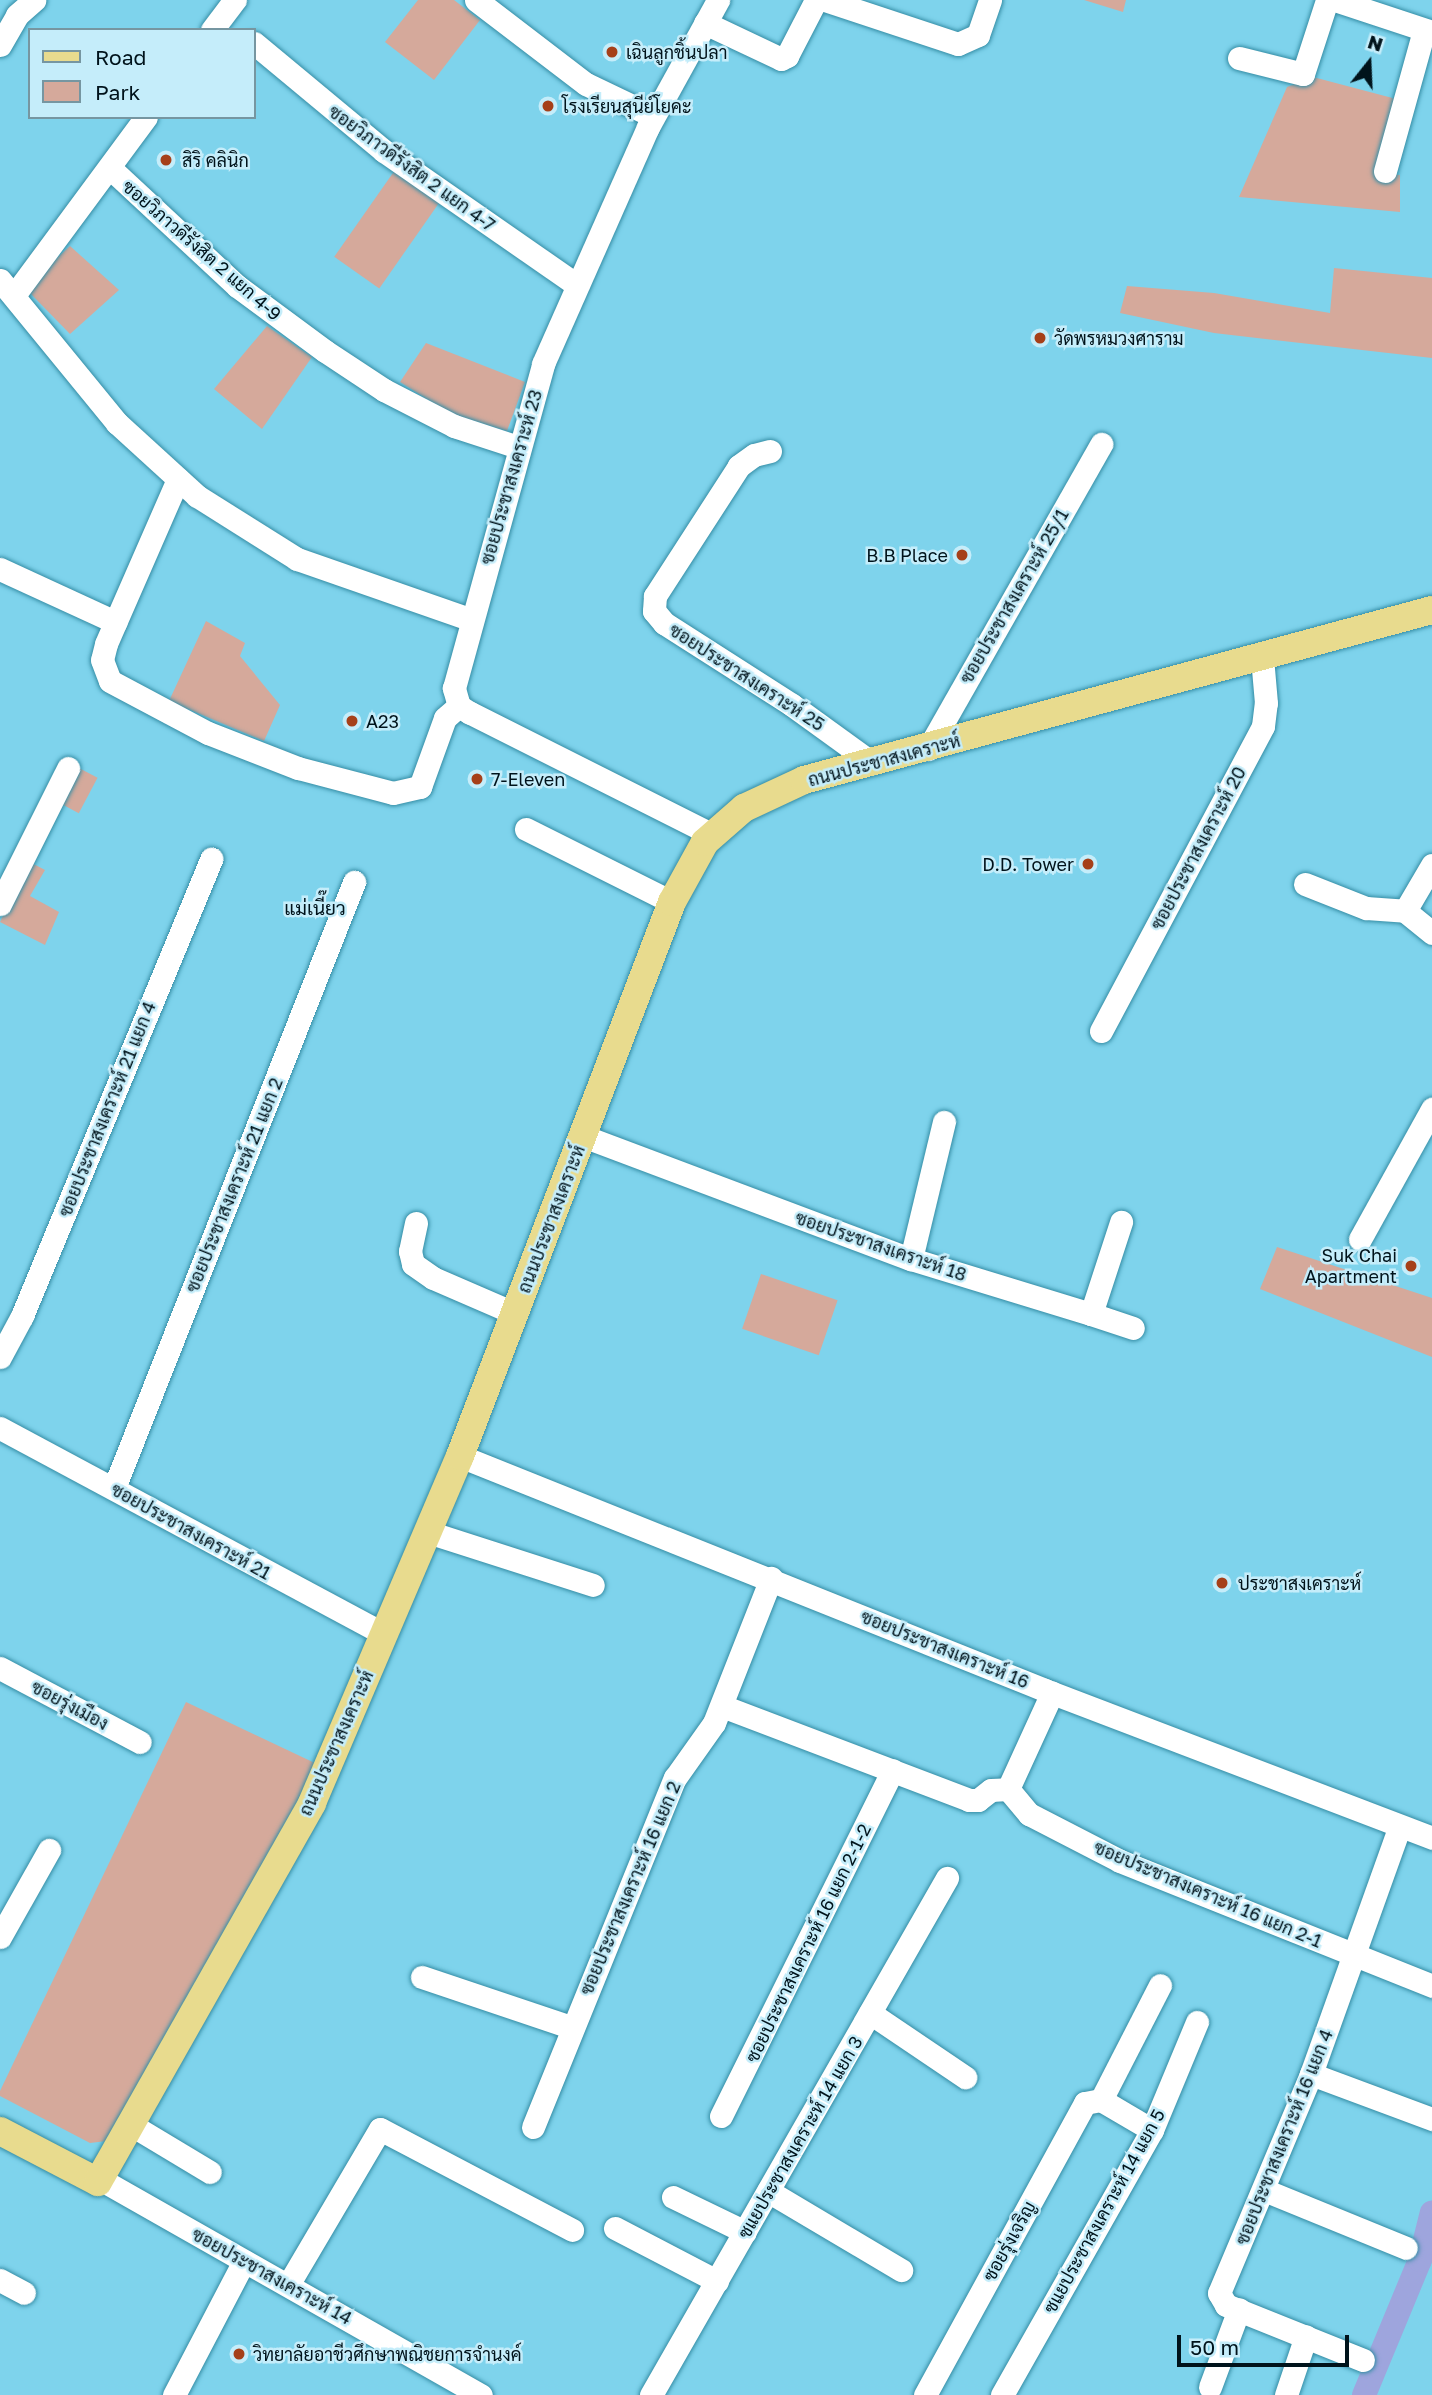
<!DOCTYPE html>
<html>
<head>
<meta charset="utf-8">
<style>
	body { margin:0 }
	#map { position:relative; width:1432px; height:2395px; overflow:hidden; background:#7ed3ec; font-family:"Golos Text",Sarabun,sans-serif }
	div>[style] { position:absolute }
	.green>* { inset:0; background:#d5a99b; transform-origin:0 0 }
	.canal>* { height:24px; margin:-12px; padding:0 12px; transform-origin:12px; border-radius:12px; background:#9ea5dd }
	.roads { filter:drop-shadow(0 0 2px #358da5) drop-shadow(0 0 2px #358da5) }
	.minor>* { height:23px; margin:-11.5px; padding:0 11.5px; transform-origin:11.5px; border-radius:11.5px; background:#fff }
	.major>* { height:28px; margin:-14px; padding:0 14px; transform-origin:14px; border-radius:14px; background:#e8db8e }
	.dots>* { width:19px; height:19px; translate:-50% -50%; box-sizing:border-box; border:4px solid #c5edfa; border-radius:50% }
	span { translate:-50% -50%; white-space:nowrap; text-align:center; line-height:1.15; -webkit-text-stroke:5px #c5edfa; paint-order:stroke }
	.poi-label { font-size:18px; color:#00131b }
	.left { translate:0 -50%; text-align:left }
	.right { translate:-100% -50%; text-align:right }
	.street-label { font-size:18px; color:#00131b }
	.neighbourhood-label { font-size:19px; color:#00131b }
	.legend { position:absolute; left:28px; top:28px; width:228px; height:91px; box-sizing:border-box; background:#c5edfa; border:2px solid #7696a1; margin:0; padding:9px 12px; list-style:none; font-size:21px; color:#00131b }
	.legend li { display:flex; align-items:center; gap:14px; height:35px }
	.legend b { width:35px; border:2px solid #7696a1 }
	.north { position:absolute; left:1334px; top:28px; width:70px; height:70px; -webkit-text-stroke:5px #c5edfa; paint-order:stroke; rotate:18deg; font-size:19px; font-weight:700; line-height:28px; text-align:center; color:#00131b }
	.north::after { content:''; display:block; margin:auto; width:24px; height:32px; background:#00131b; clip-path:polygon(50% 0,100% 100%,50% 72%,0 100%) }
	.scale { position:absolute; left:1177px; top:2335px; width:172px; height:32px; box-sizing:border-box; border:4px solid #00131b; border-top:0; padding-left:9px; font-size:21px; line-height:24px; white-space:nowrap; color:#00131b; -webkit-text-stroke:5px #c5edfa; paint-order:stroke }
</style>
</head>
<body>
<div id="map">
	<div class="green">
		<div style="clip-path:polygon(418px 0,454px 0,480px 20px,434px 80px,385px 42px)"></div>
		<div style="clip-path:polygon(1084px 0,1126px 0,1123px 12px)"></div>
		<div style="clip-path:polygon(1313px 77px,1400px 100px,1382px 173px,1400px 175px,1400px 212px,1239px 197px,1287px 87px)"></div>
		<div style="left:395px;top:170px;width:55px;height:106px;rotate:35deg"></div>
		<div style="clip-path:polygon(70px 246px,119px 290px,70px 334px,30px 293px,34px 279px)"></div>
		<div style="clip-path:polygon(1334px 268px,1432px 278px,1432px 358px,1214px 333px,1120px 313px,1127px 286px,1214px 293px,1330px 313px)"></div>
		<div style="clip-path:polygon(267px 326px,312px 357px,262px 429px,214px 389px)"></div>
		<div style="clip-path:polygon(426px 343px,525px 382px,507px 431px,449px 413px,400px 382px)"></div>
		<div style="clip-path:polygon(206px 621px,245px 643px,240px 656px,280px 705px,264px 741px,169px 701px)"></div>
		<div style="left:79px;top:768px;width:21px;height:40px;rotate:28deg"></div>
		<div style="clip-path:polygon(28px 861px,45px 870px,30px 896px,59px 912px,45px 945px,0 922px)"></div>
		<div style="clip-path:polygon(1277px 1247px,1432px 1298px,1432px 1357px,1260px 1289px)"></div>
		<div style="left:761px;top:1274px;width:81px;height:58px;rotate:19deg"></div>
		<div style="clip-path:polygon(186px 1702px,319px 1765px,107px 2141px,90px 2143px,0 2096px,0 2091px)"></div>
	</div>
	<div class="canal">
		<div style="left:1364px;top:2395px;width:146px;rotate:-67.5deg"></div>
		<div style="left:1420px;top:2260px;width:49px;rotate:-76deg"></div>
	</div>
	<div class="roads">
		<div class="minor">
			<div style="left:476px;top:0;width:138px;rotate:37.4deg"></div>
			<div style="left:586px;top:84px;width:74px;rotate:25.5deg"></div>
			<div style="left:825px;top:0;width:140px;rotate:18.3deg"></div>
			<div style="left:958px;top:44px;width:22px;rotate:-24deg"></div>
			<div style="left:978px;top:35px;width:37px;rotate:-71deg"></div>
			<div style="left:1335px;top:0;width:102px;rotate:18.3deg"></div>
			<div style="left:705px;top:23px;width:84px;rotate:25.3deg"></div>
			<div style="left:781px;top:59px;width:7px;rotate:-27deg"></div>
			<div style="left:787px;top:56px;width:63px;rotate:-62.6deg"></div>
			<div style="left:212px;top:30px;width:38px;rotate:-53deg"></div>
			<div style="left:254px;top:43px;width:169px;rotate:39.7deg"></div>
			<div style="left:384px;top:151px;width:235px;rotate:34.8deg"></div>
			<div style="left:0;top:45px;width:34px;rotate:-60deg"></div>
			<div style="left:17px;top:15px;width:23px;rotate:-41deg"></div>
			<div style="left:1239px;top:58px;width:66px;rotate:14deg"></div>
			<div style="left:1303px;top:74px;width:78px;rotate:-72deg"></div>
			<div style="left:110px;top:168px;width:173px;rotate:42.9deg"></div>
			<div style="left:237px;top:286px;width:109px;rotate:36.5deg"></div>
			<div style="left:325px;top:351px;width:71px;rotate:33.5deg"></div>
			<div style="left:384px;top:390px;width:79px;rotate:27.2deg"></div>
			<div style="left:454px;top:426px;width:67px;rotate:18.2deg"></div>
			<div style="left:1385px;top:171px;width:146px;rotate:-74.5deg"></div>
			<div style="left:0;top:280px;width:185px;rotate:50.7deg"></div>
			<div style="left:117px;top:423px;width:108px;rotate:42.4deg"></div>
			<div style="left:197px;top:496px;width:118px;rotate:32.2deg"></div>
			<div style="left:297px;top:559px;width:185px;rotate:19.2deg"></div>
			<div style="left:15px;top:294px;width:220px;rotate:-53.5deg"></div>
			<div style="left:770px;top:451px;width:16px;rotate:166deg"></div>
			<div style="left:754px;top:455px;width:19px;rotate:144deg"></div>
			<div style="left:739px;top:466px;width:155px;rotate:122.9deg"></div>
			<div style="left:655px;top:596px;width:15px;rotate:94deg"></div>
			<div style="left:654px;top:611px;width:16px;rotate:50deg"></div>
			<div style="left:664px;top:623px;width:152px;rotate:32.6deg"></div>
			<div style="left:792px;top:705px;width:99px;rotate:35.9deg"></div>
			<div style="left:178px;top:479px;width:180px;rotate:113.6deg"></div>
			<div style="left:106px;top:644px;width:16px;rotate:104deg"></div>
			<div style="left:102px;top:660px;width:22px;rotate:69deg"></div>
			<div style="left:110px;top:681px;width:111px;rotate:28deg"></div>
			<div style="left:208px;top:733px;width:97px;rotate:21.3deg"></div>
			<div style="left:298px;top:768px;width:98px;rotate:14.7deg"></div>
			<div style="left:393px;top:793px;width:28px;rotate:-13deg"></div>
			<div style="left:420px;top:787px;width:73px;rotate:-70.1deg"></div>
			<div style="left:445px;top:718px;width:18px;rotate:-41deg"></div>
			<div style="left:0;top:569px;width:127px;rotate:24.7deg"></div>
			<div style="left:928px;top:749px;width:351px;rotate:-60.4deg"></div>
			<div style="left:526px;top:829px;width:163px;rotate:26.6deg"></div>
			<div style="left:713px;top:835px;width:272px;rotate:-153.3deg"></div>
			<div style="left:470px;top:713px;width:13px;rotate:-148deg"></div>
			<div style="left:459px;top:706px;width:19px;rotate:-106deg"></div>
			<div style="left:454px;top:688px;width:336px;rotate:-74.6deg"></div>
			<div style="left:543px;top:364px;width:259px;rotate:-66.1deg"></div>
			<div style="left:648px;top:127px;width:145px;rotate:-61.1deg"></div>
			<div style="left:1432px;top:865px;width:53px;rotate:120.4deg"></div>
			<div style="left:1405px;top:911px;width:35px;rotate:39deg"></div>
			<div style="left:1305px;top:884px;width:66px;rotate:21.5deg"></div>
			<div style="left:1366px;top:908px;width:39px;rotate:4deg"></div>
			<div style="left:0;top:904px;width:152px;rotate:-63.4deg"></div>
			<div style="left:1101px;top:1031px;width:345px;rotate:-62deg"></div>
			<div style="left:1263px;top:726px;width:23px;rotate:-83deg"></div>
			<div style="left:1266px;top:703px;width:46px;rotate:-95deg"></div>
			<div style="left:583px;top:1136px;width:350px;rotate:20.6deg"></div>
			<div style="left:911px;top:1259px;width:188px;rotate:17deg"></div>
			<div style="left:1091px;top:1314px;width:97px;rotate:-71.9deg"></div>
			<div style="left:416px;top:1223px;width:29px;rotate:102deg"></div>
			<div style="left:410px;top:1251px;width:13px;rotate:77deg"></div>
			<div style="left:413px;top:1264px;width:24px;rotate:35deg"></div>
			<div style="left:433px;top:1278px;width:90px;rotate:23.4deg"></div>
			<div style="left:1360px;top:1239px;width:149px;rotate:-61deg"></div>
			<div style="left:911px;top:1259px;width:141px;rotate:-76.5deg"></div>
			<div style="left:1091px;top:1314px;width:44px;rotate:18.4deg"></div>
			<div style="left:0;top:1357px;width:47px;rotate:-61.8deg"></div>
			<div style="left:22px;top:1316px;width:495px;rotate:-67.5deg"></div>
			<div style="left:0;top:1428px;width:434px;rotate:28.2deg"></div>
			<div style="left:460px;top:1456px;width:630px;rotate:21.8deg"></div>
			<div style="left:1045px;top:1690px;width:414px;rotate:20.9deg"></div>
			<div style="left:114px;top:1488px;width:652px;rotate:-68.39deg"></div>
			<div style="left:428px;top:1532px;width:173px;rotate:17.8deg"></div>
			<div style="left:0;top:1668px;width:158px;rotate:27.9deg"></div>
			<div style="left:722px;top:1706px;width:264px;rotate:20.8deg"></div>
			<div style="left:969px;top:1800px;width:9px"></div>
			<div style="left:978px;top:1800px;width:16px;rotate:-38deg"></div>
			<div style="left:991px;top:1790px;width:17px;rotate:-3deg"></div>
			<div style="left:1008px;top:1789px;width:33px;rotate:50deg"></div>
			<div style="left:1029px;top:1814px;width:102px;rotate:27.3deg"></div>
			<div style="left:1120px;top:1861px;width:336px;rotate:21.8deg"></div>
			<div style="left:1008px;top:1789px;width:106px;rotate:-65.4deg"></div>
			<div style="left:0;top:1937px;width:100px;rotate:-60.6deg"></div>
			<div style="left:422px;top:1977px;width:157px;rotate:18.6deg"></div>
			<div style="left:870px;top:2013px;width:115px;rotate:34deg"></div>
			<div style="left:1311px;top:2074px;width:129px;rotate:20.4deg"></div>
			<div style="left:1101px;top:2100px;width:129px;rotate:-62.8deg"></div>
			<div style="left:721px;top:2116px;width:386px;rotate:-63.6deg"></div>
			<div style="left:130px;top:2124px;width:93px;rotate:31deg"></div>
			<div style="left:533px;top:2127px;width:377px;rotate:-67.9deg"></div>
			<div style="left:675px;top:1778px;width:67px;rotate:-54.7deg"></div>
			<div style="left:714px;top:1723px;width:156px;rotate:-68.5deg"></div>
			<div style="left:100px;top:2179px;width:438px;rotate:29.6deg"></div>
			<div style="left:1264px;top:2190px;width:153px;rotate:22.2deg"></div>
			<div style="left:768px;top:2191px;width:155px;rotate:30.7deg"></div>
			<div style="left:673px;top:2197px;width:80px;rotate:25.9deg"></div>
			<div style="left:615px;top:2228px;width:115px;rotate:27.5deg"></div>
			<div style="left:0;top:2280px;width:27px;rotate:28deg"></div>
			<div style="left:288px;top:2285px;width:181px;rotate:-59.5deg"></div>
			<div style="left:380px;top:2129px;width:217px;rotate:27.7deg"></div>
			<div style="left:1363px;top:2360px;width:148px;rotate:-158.1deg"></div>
			<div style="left:1226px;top:2305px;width:14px;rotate:-120deg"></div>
			<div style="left:1219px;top:2293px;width:238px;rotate:-67.2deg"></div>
			<div style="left:1311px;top:2074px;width:263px;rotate:-70.3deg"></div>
			<div style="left:1210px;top:2387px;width:83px;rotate:-69.6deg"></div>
			<div style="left:174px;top:2395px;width:151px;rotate:-62.4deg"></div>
			<div style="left:651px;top:2395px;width:596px;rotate:-60.21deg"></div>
			<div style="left:925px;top:2395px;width:333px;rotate:-61.3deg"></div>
			<div style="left:1085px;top:2103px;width:16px;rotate:-11deg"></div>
			<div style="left:1101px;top:2100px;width:59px;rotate:30.5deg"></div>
			<div style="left:1002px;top:2395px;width:305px;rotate:-60.5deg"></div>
			<div style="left:1152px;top:2130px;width:117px;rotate:-67.4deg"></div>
			<div style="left:1286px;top:2395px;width:62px;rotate:-71.3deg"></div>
		</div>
		<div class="major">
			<div style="left:0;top:2131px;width:110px;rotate:27.5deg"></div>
			<div style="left:98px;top:2182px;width:435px;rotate:-60.5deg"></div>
			<div style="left:312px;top:1803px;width:377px;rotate:-66.9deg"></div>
			<div style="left:460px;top:1456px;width:593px;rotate:-69.06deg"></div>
			<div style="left:672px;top:902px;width:68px;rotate:-61.2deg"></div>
			<div style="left:705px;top:842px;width:52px;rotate:-41.1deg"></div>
			<div style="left:744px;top:808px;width:66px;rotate:-25deg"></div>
			<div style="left:804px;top:780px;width:651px;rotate:-15.15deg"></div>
		</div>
	</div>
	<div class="dots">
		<div style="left:612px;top:52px;background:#a64019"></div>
		<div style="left:548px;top:106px;background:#a64019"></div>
		<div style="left:166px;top:160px;background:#a64019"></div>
		<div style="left:1040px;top:338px;background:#a64019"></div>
		<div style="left:962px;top:555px;background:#a64019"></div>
		<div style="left:352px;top:721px;background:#a64019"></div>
		<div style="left:477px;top:779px;background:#a64019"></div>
		<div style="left:1088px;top:864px;background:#a64019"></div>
		<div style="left:1411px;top:1266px;background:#a64019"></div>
		<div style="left:1222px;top:1583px;background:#a64019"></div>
		<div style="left:239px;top:2354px;background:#a64019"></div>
	</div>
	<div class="poi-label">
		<span class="left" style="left:626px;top:52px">เฉินลูกชิ้นปลา</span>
		<span class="left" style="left:562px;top:106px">โรงเรียนสุนีย์โยคะ</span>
		<span class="left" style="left:182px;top:160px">สิริ คลินิก</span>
		<span class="left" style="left:1054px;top:338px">วัดพรหมวงศาราม</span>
		<span class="right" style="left:948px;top:555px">B.B Place</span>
		<span class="left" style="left:366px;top:721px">A23</span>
		<span class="left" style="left:491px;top:779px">7-Eleven</span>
		<span class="right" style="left:1074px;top:864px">D.D. Tower</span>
		<span class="right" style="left:1397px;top:1266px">Suk Chai<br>Apartment</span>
		<span class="left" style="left:1238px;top:1583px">ประชาสงเคราะห์</span>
		<span class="left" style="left:253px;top:2354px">วิทยาลัยอาชีวศึกษาพณิชยการจำนงค์</span>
	</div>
	<div class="street-label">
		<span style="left:412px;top:168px;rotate:36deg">ซอยวิภาวดีรังสิต 2 แยก 4-7</span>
		<span style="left:202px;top:250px;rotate:41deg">ซอยวิภาวดีรังสิต 2 แยก 4-9</span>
		<span style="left:511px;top:477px;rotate:-74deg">ซอยประชาสงเคราะห์ 23</span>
		<span style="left:1014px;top:596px;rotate:-60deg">ซอยประชาสงเคราะห์ 25/1</span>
		<span style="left:747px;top:677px;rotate:33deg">ซอยประชาสงเคราะห์ 25</span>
		<span style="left:884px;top:760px;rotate:-15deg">ถนนประชาสงเคราะห์</span>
		<span style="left:1198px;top:848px;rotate:-62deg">ซอยประชาสงเคราะห์ 20</span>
		<span style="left:107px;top:1109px;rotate:-68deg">ซอยประชาสงเคราะห์ 21 แยก 4</span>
		<span style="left:234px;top:1185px;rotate:-68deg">ซอยประชาสงเคราะห์ 21 แยก 2</span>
		<span style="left:551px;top:1219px;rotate:-69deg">ถนนประชาสงเคราะห์</span>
		<span style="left:881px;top:1246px;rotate:19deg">ซอยประชาสงเคราะห์ 18</span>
		<span style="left:191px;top:1531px;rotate:29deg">ซอยประชาสงเคราะห์ 21</span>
		<span style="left:945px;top:1649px;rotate:22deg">ซอยประชาสงเคราะห์ 16</span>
		<span style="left:70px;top:1705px;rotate:28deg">ซอยรุ่งเมือง</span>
		<span style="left:336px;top:1743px;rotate:-66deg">ถนนประชาสงเคราะห์</span>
		<span style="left:630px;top:1888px;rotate:-67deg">ซอยประชาสงเคราะห์ 16 แยก 2</span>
		<span style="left:1208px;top:1894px;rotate:23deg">ซอยประชาสงเคราะห์ 16 แยก 2-1</span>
		<span style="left:808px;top:1943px;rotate:-64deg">ซอยประชาสงเคราะห์ 16 แยก 2-1-2</span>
		<span style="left:800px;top:2137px;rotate:-60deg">ซแยประชาสงเคราะห์ 14 แยก 3</span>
		<span style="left:1284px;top:2137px;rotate:-68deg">ซอยประชาสงเคราะห์ 16 แยก 4</span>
		<span style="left:1104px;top:2211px;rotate:-61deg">ซแยประชาสงเคราะห์ 14 แยก 5</span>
		<span style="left:1009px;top:2241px;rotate:-61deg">ซอยรุ่งเจริญ</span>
		<span style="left:272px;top:2276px;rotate:29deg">ซอยประชาสงเคราะห์ 14</span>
	</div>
	<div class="neighbourhood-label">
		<span style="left:315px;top:908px">แม่เนี๊ยว</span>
	</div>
	<ul class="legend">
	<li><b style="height:9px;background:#e8db8e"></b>Road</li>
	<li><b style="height:19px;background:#d5a99b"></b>Park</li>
	</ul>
	<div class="north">N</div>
	<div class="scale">50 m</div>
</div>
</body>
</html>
